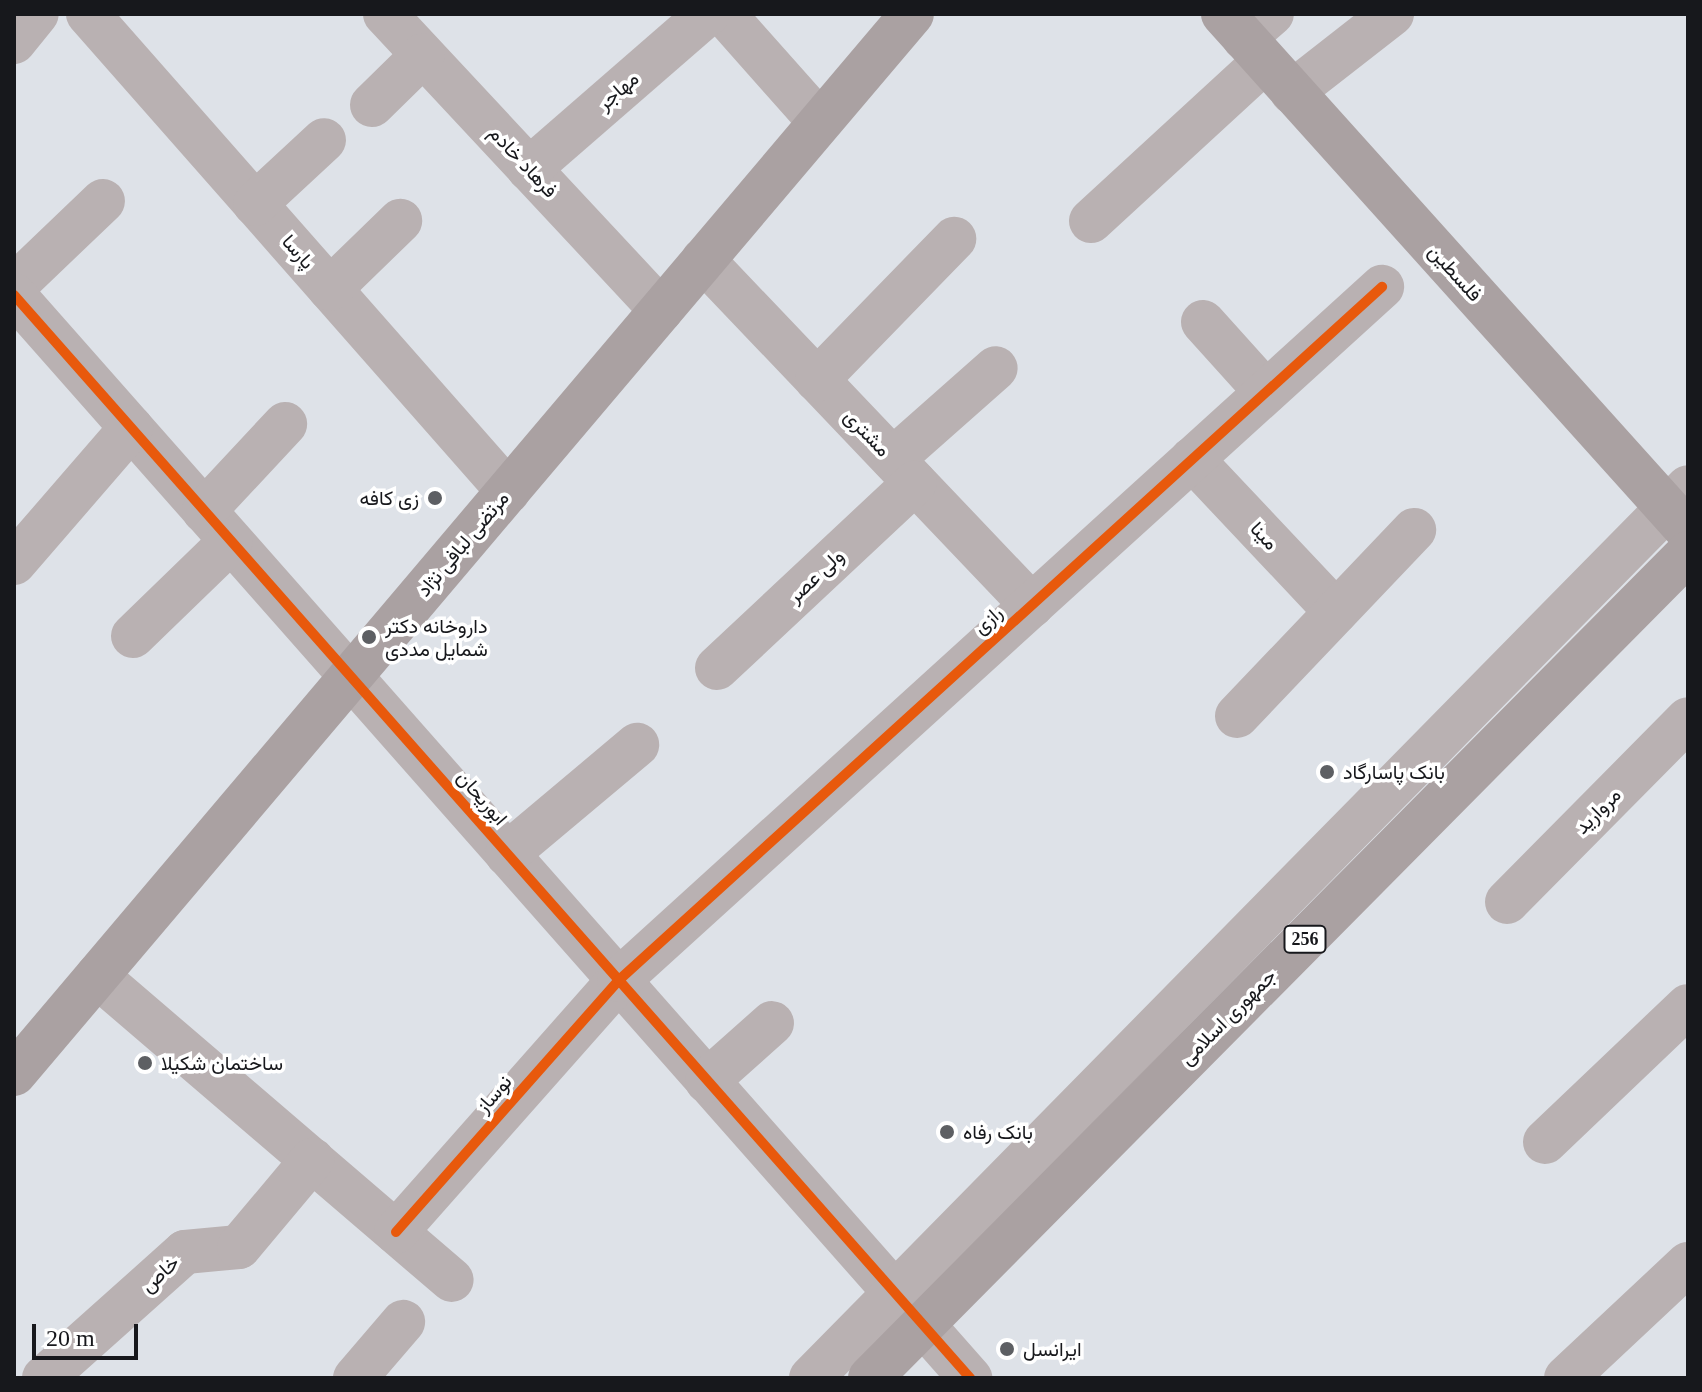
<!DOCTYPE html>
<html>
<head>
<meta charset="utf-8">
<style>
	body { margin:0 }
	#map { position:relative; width:1702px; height:1392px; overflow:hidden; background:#dee2e8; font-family:"Times New Roman",Vazirmatn,serif }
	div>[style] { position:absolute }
	.minor>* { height:44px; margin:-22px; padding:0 22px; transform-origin:22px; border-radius:22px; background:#b9b1b2 }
	.major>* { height:44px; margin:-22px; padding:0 22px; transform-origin:22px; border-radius:22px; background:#aaa1a2 }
	.cycleway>* { height:10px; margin:-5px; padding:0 5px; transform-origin:5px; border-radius:5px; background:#e8590c }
	.dots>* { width:22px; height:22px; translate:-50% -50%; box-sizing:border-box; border:4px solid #fff; border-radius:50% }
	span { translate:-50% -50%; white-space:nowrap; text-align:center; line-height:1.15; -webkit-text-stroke:7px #fff; paint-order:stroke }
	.shield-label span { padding:2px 6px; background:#fff; border:2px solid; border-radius:6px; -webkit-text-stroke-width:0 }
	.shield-label { font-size:18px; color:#17181c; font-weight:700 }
	.street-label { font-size:20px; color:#17181c }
	.poi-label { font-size:20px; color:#17181c }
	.right { translate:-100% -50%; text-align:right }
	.left { translate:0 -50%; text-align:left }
	.frame { position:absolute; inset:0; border:16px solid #17181c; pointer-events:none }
	.scale { position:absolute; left:32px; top:1324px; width:106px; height:36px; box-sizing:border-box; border:4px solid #17181c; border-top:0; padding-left:10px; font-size:24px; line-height:28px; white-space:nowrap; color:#17181c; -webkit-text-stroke:6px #fff; paint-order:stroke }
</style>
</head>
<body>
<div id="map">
	<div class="minor">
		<div style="left:88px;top:14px;width:636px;rotate:48.64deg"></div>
		<div style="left:385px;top:14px;width:405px;rotate:47deg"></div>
		<div style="left:724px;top:14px;width:144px;rotate:48.4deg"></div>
		<div style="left:1244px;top:38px;width:37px;rotate:-41deg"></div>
		<div style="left:14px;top:42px;width:36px;rotate:-51deg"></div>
		<div style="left:1292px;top:92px;width:127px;rotate:-38deg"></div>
		<div style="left:372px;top:105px;width:71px;rotate:-44.4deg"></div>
		<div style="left:529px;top:169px;width:236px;rotate:-41deg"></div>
		<div style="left:255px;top:204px;width:94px;rotate:-42.8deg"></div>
		<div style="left:1091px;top:221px;width:236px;rotate:-42.6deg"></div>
		<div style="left:703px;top:260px;width:477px;rotate:46.4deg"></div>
		<div style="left:14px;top:286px;width:123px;rotate:-43.7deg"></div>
		<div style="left:330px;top:289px;width:98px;rotate:-44.2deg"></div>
		<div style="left:14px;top:295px;width:1445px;rotate:48.56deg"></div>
		<div style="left:1203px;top:322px;width:94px;rotate:48deg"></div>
		<div style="left:817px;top:380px;width:197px;rotate:-45.8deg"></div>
		<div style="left:893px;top:459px;width:137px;rotate:-41.5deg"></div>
		<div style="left:1192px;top:459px;width:210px;rotate:46.7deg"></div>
		<div style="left:204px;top:511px;width:119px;rotate:-47deg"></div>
		<div style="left:14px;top:563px;width:179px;rotate:-49.1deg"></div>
		<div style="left:133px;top:636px;width:136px;rotate:-44.1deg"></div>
		<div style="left:717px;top:668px;width:271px;rotate:-43.1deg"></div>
		<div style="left:1237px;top:716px;width:257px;rotate:-46.4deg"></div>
		<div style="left:507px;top:854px;width:170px;rotate:-40deg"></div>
		<div style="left:1507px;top:902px;width:257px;rotate:-45.3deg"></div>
		<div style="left:97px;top:976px;width:467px;rotate:40.6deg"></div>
		<div style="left:707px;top:1081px;width:87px;rotate:-41.7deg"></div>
		<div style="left:1545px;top:1142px;width:197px;rotate:-43.6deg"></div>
		<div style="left:396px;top:1232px;width:337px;rotate:-48.5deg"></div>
		<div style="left:619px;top:980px;width:1031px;rotate:-42.25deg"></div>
		<div style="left:44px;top:1378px;width:189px;rotate:-41.8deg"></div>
		<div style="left:185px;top:1252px;width:54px;rotate:-5.3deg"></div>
		<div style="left:239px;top:1247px;width:114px;rotate:-50deg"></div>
		<div style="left:355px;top:1378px;width:74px;rotate:-49.4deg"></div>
		<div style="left:811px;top:1378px;width:1250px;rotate:-45.45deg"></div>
		<div style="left:1566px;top:1378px;width:167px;rotate:-43.1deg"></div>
	</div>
	<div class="major">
		<div style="left:1223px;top:14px;width:695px;rotate:48.03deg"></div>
		<div style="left:14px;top:1074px;width:1389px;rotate:-49.73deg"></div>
		<div style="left:870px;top:1378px;width:1162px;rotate:-45.24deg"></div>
	</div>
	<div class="cycleway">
		<div style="left:14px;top:295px;width:1445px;rotate:48.56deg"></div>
		<div style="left:396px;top:1232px;width:337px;rotate:-48.5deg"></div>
		<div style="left:619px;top:980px;width:1031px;rotate:-42.25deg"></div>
	</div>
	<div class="dots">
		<div style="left:435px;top:498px;background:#5d5f63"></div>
		<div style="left:369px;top:637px;background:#5d5f63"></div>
		<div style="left:1327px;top:772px;background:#5d5f63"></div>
		<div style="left:145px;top:1063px;background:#5d5f63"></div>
		<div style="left:947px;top:1132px;background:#5d5f63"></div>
		<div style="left:1007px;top:1349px;background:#5d5f63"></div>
	</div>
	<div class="shield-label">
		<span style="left:1305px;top:939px">256</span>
	</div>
	<div class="street-label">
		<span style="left:618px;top:91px;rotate:-41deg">مهاجر</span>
		<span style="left:523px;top:162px;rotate:47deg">فرهاد خادم</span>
		<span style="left:298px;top:252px;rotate:49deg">پارسا</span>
		<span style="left:1455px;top:273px;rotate:48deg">فلسطین</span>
		<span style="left:867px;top:433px;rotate:46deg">مشتری</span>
		<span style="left:1264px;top:536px;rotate:47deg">مینا</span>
		<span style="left:463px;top:544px;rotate:-50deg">مرتضی لبافی نژاد</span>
		<span style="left:816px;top:576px;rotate:-43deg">ولی عصر</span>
		<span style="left:988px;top:620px;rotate:-42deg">رازی</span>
		<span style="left:482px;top:798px;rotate:49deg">ابوریحان</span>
		<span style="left:1598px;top:811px;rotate:-45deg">مروارید</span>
		<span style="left:1228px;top:1017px;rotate:-45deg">جمهوری اسلامی</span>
		<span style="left:494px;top:1094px;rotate:-49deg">نوساز</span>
		<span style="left:160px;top:1274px;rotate:-42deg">خاص</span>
	</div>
	<div class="poi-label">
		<span class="right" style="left:419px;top:498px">زی کافه</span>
		<span class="left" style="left:385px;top:638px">داروخانه دکتر<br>شمایل مددی</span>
		<span class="left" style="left:1343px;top:772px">بانک پاسارگاد</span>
		<span class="left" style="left:161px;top:1063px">ساختمان شکیلا</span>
		<span class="left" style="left:963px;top:1132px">بانک رفاه</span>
		<span class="left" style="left:1023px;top:1349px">ایرانسل</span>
	</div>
	<div class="frame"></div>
	<div class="scale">20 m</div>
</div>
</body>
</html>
